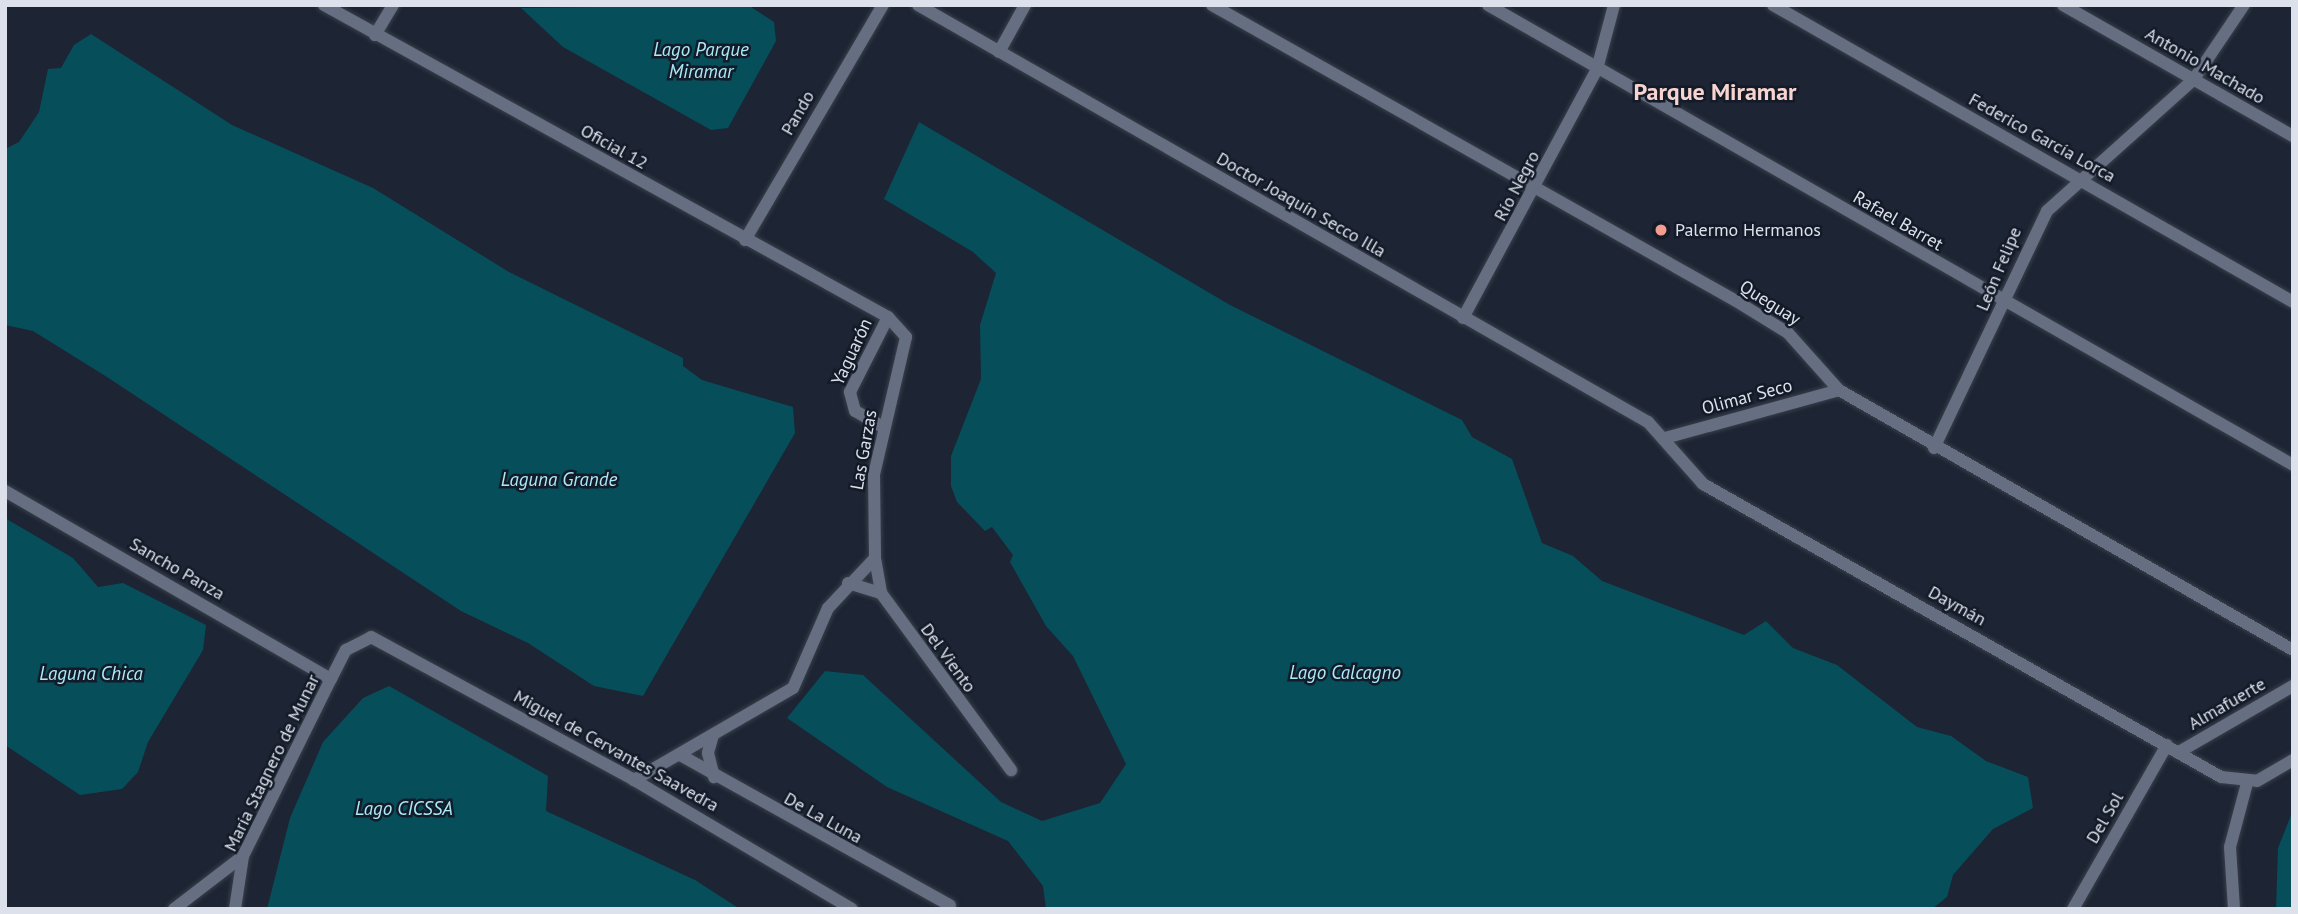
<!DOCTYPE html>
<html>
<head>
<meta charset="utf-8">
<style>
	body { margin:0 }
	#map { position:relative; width:2298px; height:914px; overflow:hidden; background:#1d2433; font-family:"PT Sans",sans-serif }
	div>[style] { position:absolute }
	.water>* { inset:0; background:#064e5a }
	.roads { filter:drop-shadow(0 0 2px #3a404c) drop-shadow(0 0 2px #3a404c) }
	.street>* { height:12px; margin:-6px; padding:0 6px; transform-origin:6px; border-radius:6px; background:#666f81 }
	.dots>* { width:19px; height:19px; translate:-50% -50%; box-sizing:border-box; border:4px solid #131a28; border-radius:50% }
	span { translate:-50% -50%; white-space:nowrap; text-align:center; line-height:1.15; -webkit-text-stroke:5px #131a28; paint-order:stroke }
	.street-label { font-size:18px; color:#dce1eb }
	.poi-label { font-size:18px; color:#dce1eb }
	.left { translate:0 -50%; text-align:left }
	.water-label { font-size:19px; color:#aaeaf9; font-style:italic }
	.district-label { font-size:24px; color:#f7d4cf; font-weight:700 }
	.frame { position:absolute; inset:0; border:7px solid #dce1eb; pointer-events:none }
</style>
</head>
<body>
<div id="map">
	<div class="water">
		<div style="clip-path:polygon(748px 5px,774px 22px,776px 41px,728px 128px,711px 130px,563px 47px,521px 8px)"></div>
		<div style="clip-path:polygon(91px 34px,232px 125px,373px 188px,509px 272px,683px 358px,683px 366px,702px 380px,793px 407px,795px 433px,643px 696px,594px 686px,528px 643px,461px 611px,107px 377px,33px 331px,5px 325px,5px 149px,19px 142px,39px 112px,48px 69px,61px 68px,74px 45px)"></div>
		<div style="clip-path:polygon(919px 122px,1230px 305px,1462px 420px,1472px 437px,1512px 459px,1542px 543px,1573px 556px,1602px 581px,1744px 635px,1766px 621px,1793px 648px,1837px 665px,1917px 727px,1951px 736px,1986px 761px,2028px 777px,2033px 808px,1993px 829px,1953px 875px,1947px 897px,1932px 909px,1046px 909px,1043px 886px,1008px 841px,887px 787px,787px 718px,825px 671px,863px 675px,1001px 802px,1042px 821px,1100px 803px,1126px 764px,1073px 656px,1046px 626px,1010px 562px,1013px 555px,992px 527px,985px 531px,957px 502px,951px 486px,951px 456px,981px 379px,980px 325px,996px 273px,973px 252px,884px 199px)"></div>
		<div style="clip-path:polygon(5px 518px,73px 558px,98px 587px,123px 583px,206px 625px,203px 650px,148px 742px,138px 772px,122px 789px,80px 795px,5px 745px)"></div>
		<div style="clip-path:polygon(389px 686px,548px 776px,546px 811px,695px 880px,740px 909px,267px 909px,290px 818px,323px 742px,363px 698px)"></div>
		<div style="clip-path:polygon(2293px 810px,2293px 909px,2276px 909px,2278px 848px)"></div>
	</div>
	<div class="roads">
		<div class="street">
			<div style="left:324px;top:5px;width:645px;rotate:28.95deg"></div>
			<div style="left:888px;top:317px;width:27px;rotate:48deg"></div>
			<div style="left:906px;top:337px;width:141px;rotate:103.1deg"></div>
			<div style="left:874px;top:474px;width:84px;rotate:89.3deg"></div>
			<div style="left:875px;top:558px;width:69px;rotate:133.2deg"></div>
			<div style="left:828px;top:608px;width:87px;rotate:113.6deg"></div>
			<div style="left:793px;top:688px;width:184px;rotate:149.9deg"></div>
			<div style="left:918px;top:5px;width:841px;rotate:29.74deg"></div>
			<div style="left:1648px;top:422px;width:83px;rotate:48.4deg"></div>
			<div style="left:1703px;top:484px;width:595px;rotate:29.49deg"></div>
			<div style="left:2221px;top:777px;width:36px;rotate:6deg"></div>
			<div style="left:2257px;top:781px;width:42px;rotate:-30.3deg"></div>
			<div style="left:1212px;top:5px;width:602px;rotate:29.46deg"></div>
			<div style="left:1736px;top:301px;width:61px;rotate:31.6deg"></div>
			<div style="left:1788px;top:333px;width:76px;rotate:48.2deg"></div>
			<div style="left:1839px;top:390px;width:523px;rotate:29.8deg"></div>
			<div style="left:1488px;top:5px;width:927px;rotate:29.74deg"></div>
			<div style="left:1773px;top:5px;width:599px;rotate:29.73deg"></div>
			<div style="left:2063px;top:5px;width:265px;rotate:29.7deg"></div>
			<div style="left:375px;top:35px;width:35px;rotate:-59deg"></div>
			<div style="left:999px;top:52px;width:54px;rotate:-61deg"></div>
			<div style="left:745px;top:240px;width:273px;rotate:-59.6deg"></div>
			<div style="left:1463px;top:318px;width:283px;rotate:-61.7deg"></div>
			<div style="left:1597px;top:69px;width:66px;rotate:-75.1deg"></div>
			<div style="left:883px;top:427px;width:32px;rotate:-150deg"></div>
			<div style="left:855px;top:411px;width:20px;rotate:-105deg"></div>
			<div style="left:850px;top:392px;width:84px;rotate:-63.1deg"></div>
			<div style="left:1665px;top:438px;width:180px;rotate:-15.4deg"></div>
			<div style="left:1934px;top:448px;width:263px;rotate:-64.5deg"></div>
			<div style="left:2047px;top:211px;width:198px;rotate:-41.9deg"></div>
			<div style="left:2194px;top:79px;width:89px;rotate:-56deg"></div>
			<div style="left:5px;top:491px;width:376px;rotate:30deg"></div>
			<div style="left:875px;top:558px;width:36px;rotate:80deg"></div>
			<div style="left:848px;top:583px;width:34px;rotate:17deg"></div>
			<div style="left:881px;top:593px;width:220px;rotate:53.7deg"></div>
			<div style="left:713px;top:735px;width:19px;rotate:106deg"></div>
			<div style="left:708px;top:753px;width:25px;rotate:76deg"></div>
			<div style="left:2179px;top:752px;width:132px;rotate:-30.1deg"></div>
			<div style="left:680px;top:755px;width:309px;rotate:29.1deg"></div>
			<div style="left:174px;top:909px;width:87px;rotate:-37.5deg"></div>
			<div style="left:235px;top:909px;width:54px;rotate:-81.4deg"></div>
			<div style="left:243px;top:856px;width:198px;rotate:-63.6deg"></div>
			<div style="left:331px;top:679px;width:33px;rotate:-63deg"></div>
			<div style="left:346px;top:650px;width:28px;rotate:-27deg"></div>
			<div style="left:371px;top:637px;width:299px;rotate:28.5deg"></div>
			<div style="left:634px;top:780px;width:253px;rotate:30.6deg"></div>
			<div style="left:2073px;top:909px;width:189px;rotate:-60.2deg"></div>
			<div style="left:2234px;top:909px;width:62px;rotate:-93.7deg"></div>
			<div style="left:2230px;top:847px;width:66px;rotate:-75.1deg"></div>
		</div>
	</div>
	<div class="dots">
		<div style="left:1661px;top:230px;background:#f59c91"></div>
	</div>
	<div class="street-label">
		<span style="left:2205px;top:66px;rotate:30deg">Antonio Machado</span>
		<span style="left:798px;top:113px;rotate:-60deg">Pando</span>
		<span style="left:2042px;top:138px;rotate:29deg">Federico García Lorca</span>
		<span style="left:614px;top:147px;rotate:29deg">Oficial 12</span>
		<span style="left:1517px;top:186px;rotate:-62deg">Río Negro</span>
		<span style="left:1301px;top:205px;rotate:30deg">Doctor Joaquín Secco Illa</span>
		<span style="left:1898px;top:221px;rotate:30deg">Rafael Barret</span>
		<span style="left:1999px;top:269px;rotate:-67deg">León Felipe</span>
		<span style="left:1770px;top:303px;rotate:32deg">Queguay</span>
		<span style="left:852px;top:352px;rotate:-65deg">Yaguarón</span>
		<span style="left:1747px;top:397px;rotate:-15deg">Olimar Seco</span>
		<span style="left:864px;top:450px;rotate:-80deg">Las Garzas</span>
		<span style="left:177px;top:569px;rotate:30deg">Sancho Panza</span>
		<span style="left:1957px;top:606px;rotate:29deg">Daymán</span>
		<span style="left:948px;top:658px;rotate:54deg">Del Viento</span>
		<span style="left:2227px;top:704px;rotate:-30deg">Almafuerte</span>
		<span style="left:616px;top:751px;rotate:29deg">Miguel de Cervantes Saavedra</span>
		<span style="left:272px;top:763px;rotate:-64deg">María Stagnero de Munar</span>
		<span style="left:823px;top:818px;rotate:29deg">De La Luna</span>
		<span style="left:2105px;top:818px;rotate:-60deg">Del Sol</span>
	</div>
	<div class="poi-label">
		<span class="left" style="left:1675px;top:230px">Palermo Hermanos</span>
	</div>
	<div class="water-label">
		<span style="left:701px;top:61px">Lago Parque<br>Miramar</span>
		<span style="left:559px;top:480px">Laguna Grande</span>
		<span style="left:1345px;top:673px">Lago Calcagno</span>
		<span style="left:91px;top:674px">Laguna Chica</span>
		<span style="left:404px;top:809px">Lago CICSSA</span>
	</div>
	<div class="district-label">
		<span style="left:1715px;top:92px">Parque Miramar</span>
	</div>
	<div class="frame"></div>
</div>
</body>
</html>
